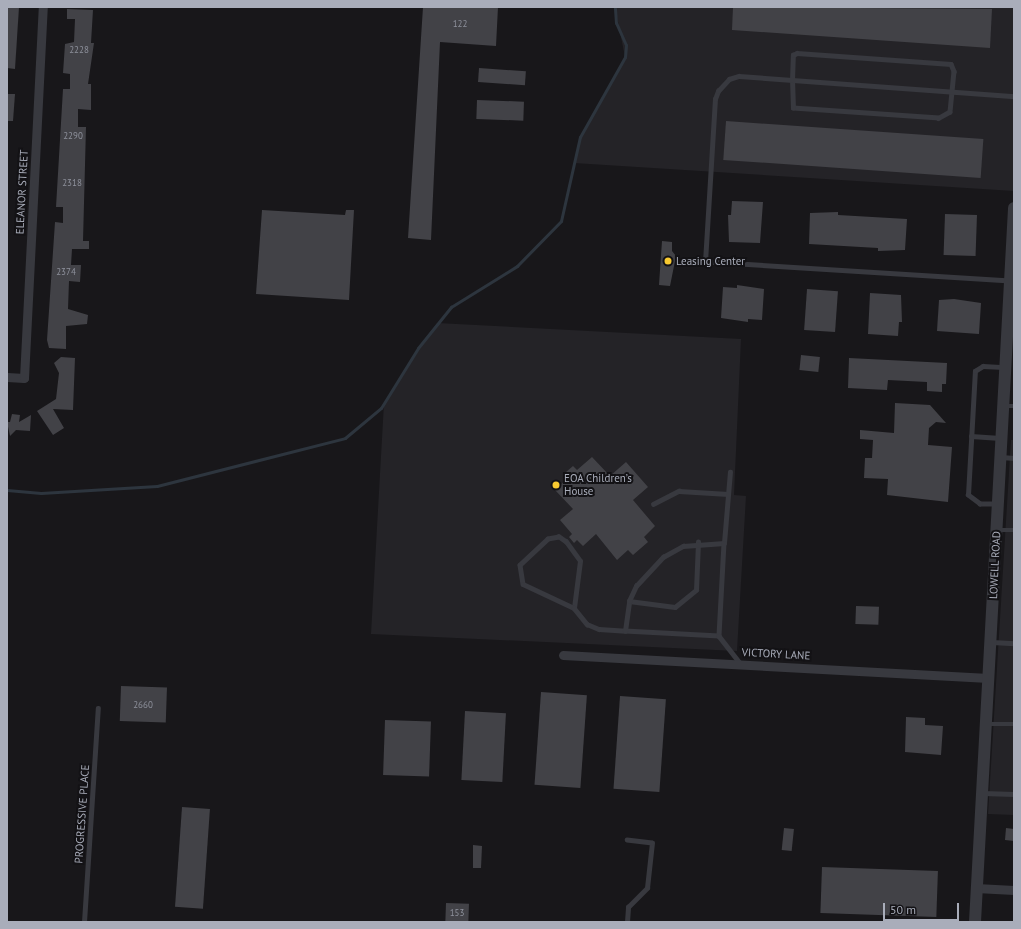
<!DOCTYPE html>
<html>
<head>
<meta charset="utf-8">
<style>
	body { margin:0 }
	#map { position:relative; width:1021px; height:929px; overflow:hidden; background:#18171a; font-family:"PT Sans",sans-serif }
	div>[style] { position:absolute }
	.built>* { inset:0; background:#242327 }
	.stream>* { height:3px; margin:-1.5px; padding:0 1.5px; transform-origin:1.5px; border-radius:1.5px; background:#2d353e }
	.building>* { inset:0; background:#424247; transform-origin:0 0 }
	.service>* { height:4.5px; margin:-2.25px; padding:0 2.25px; transform-origin:2.25px; border-radius:2.25px; background:#38393f }
	.minor>* { height:9px; margin:-4.5px; padding:0 4.5px; transform-origin:4.5px; border-radius:4.5px; background:#38393f }
	.tertiary>* { height:12px; margin:-6px; padding:0 6px; transform-origin:6px; border-radius:6px; background:#38393f }
	.dots>* { width:11px; height:11px; translate:-50% -50%; box-sizing:border-box; border:2px solid #131215; border-radius:50% }
	span { translate:-50% -50%; white-space:nowrap; text-align:center; line-height:1.15; -webkit-text-stroke:4px #131215; paint-order:stroke }
	.number-label { font-size:9px; color:#8f929d }
	.number-label span { -webkit-text-stroke-width:0 }
	.street-label { font-size:11px; color:#a9adba }
	.poi-label { font-size:11px; color:#a9adba }
	.left { translate:0 -50%; text-align:left }
	.frame { position:absolute; inset:0; border:8px solid #a9adba; pointer-events:none }
	.scale { position:absolute; left:883px; top:903px; width:76px; height:18px; box-sizing:border-box; border:2px solid #a9adba; border-top:0; padding-left:5px; font-size:12px; line-height:14px; white-space:nowrap; color:#a9adba; -webkit-text-stroke:3px #131215; paint-order:stroke }
</style>
</head>
<body>
<div id="map">
	<div class="built">
		<div style="clip-path:polygon(615px 7px,1014px 7px,1014px 191px,574px 163px,580px 137px,625px 57px)"></div>
		<div style="clip-path:polygon(437px 323px,741px 339px,734px 495px,746px 496px,737px 651px,371px 634px,384px 403px,418px 348px)"></div>
		<div style="clip-path:polygon(1011px 440px,1014px 440px,1014px 815px,988px 814px)"></div>
	</div>
	<div class="stream">
		<div style="left:7px;top:490px;width:34px;rotate:5deg"></div>
		<div style="left:41px;top:493px;width:116px;rotate:-3.5deg"></div>
		<div style="left:157px;top:486px;width:194px;rotate:-14.3deg"></div>
		<div style="left:345px;top:438px;width:47px;rotate:-39.8deg"></div>
		<div style="left:381px;top:408px;width:70px;rotate:-58.3deg"></div>
		<div style="left:418px;top:348px;width:53px;rotate:-51.2deg"></div>
		<div style="left:451px;top:307px;width:78px;rotate:-31.8deg"></div>
		<div style="left:517px;top:266px;width:63px;rotate:-45.6deg"></div>
		<div style="left:561px;top:221px;width:86px;rotate:-77.3deg"></div>
		<div style="left:580px;top:137px;width:92px;rotate:-60.6deg"></div>
		<div style="left:625px;top:57px;width:12px;rotate:-85deg"></div>
		<div style="left:626px;top:45px;width:24px;rotate:-114deg"></div>
		<div style="left:616px;top:23px;width:16px;rotate:-94deg"></div>
	</div>
	<div class="building">
		<div style="clip-path:polygon(7px 7px,19px 7px,15px 69px,7px 68px)"></div>
		<div style="clip-path:polygon(423px 7px,498px 7px,496px 46px,440px 42px,431px 240px,408px 238px)"></div>
		<div style="clip-path:polygon(733px 7px,992px 9px,990px 48px,732px 30px)"></div>
		<div style="clip-path:polygon(67px 9px,93px 10px,91px 43px,94px 43px,88px 84px,91px 84px,91px 110px,78px 109px,78px 127px,86px 127px,83px 241px,89px 241px,89px 249px,72px 249px,71px 265px,81px 265px,80px 282px,69px 281px,68px 309px,88px 315px,87px 324px,66px 326px,66px 349px,49px 348px,47px 340px,55px 222px,63px 223px,63px 207px,56px 207px,63px 89px,70px 89px,70px 74px,63px 73px,65px 44px,74px 42px,75px 19px,67px 19px)"></div>
		<div style="left:479px;top:68px;width:47px;height:14px;rotate:4deg"></div>
		<div style="clip-path:polygon(7px 94px,15px 94px,13px 121px,7px 121px)"></div>
		<div style="left:477px;top:100px;width:47px;height:19px;rotate:2deg"></div>
		<div style="left:726px;top:121px;width:258px;height:39px;rotate:4deg"></div>
		<div style="clip-path:polygon(732px 201px,763px 202px,760px 243px,729px 242px,728px 215px,731px 215px)"></div>
		<div style="clip-path:polygon(262px 210px,345px 215px,346px 210px,354px 210px,349px 300px,256px 294px)"></div>
		<div style="clip-path:polygon(838px 212px,838px 215px,907px 219px,905px 250px,878px 251px,878px 248px,809px 244px,810px 213px)"></div>
		<div style="left:945px;top:214px;width:32px;height:41px;rotate:2deg"></div>
		<div style="clip-path:polygon(662px 241px,672px 242px,672px 251px,676px 256px,670px 286px,659px 285px)"></div>
		<div style="clip-path:polygon(737px 285px,764px 289px,762px 320px,748px 319px,748px 322px,721px 318px,723px 287px,737px 288px)"></div>
		<div style="left:807px;top:289px;width:31px;height:41px;rotate:4deg"></div>
		<div style="clip-path:polygon(870px 293px,901px 295px,902px 322px,899px 322px,898px 336px,868px 334px)"></div>
		<div style="clip-path:polygon(954px 299px,981px 303px,979px 334px,937px 331px,939px 300px)"></div>
		<div style="left:801px;top:355px;width:19px;height:15px;rotate:6deg"></div>
		<div style="clip-path:polygon(61px 357px,75px 358px,73px 410px,53px 409px,64px 428px,53px 435px,37px 411px,56px 399px,59px 373px,54px 363px)"></div>
		<div style="clip-path:polygon(849px 358px,947px 363px,946px 384px,942px 384px,942px 392px,927px 391px,927px 382px,888px 380px,887px 390px,848px 388px)"></div>
		<div style="clip-path:polygon(895px 403px,930px 405px,946px 423px,936px 422px,929px 428px,928px 445px,952px 447px,948px 502px,887px 495px,888px 479px,864px 478px,865px 458px,872px 458px,873px 440px,860px 439px,860px 430px,894px 433px)"></div>
		<div style="clip-path:polygon(12px 414px,20px 415px,19px 422px,31px 415px,30px 431px,16px 430px,10px 436px,7px 422px,10px 422px)"></div>
		<div style="clip-path:polygon(592px 457px,610px 476px,626px 462px,648px 487px,633px 500px,655px 526px,644px 537px,648px 542px,633px 555px,628px 550px,617px 560px,596px 534px,583px 546px,577px 540px,574px 543px,569px 537px,572px 534px,560px 520px,573px 509px,555px 490px,570px 476px,566px 472px,573px 466px,577px 470px)"></div>
		<div style="left:856px;top:606px;width:23px;height:18px;rotate:2deg"></div>
		<div style="left:121px;top:686px;width:46px;height:35px;rotate:2deg"></div>
		<div style="left:541px;top:692px;width:46px;height:93px;rotate:4deg"></div>
		<div style="left:620px;top:696px;width:46px;height:93px;rotate:4deg"></div>
		<div style="left:465px;top:711px;width:41px;height:69px;rotate:3deg"></div>
		<div style="clip-path:polygon(906px 717px,925px 718px,925px 725px,943px 726px,941px 755px,905px 752px)"></div>
		<div style="left:385px;top:720px;width:46px;height:55px;rotate:2deg"></div>
		<div style="left:182px;top:807px;width:28px;height:100px;rotate:4deg"></div>
		<div style="left:784px;top:828px;width:10px;height:22px;rotate:6deg"></div>
		<div style="clip-path:polygon(1006px 828px,1014px 829px,1014px 841px,1005px 840px)"></div>
		<div style="clip-path:polygon(473px 845px,482px 846px,481px 868px,473px 868px)"></div>
		<div style="left:822px;top:867px;width:116px;height:46px;rotate:2deg"></div>
		<div style="left:446px;top:903px;width:23px;height:19px;rotate:2deg"></div>
	</div>
	<div class="service">
		<div style="left:797px;top:53px;width:154px;rotate:4.1deg"></div>
		<div style="left:951px;top:64px;width:8px;rotate:67deg"></div>
		<div style="left:954px;top:71px;width:41px;rotate:95.6deg"></div>
		<div style="left:950px;top:112px;width:13px;rotate:151deg"></div>
		<div style="left:939px;top:118px;width:146px;rotate:-176.1deg"></div>
		<div style="left:793px;top:108px;width:28px;rotate:-92deg"></div>
		<div style="left:792px;top:80px;width:25px;rotate:-88deg"></div>
		<div style="left:793px;top:55px;width:4px;rotate:-27deg"></div>
		<div style="left:1010px;top:281px;width:306px;rotate:-176.4deg"></div>
		<div style="left:705px;top:262px;width:163px;rotate:-86.5deg"></div>
		<div style="left:715px;top:99px;width:9px;rotate:-69deg"></div>
		<div style="left:718px;top:91px;width:16px;rotate:-47deg"></div>
		<div style="left:729px;top:79px;width:10px;rotate:-17deg"></div>
		<div style="left:739px;top:76px;width:276px;rotate:4.2deg"></div>
		<div style="left:1004px;top:406px;width:10px"></div>
		<div style="left:971px;top:436px;width:29px;rotate:4deg"></div>
		<div style="left:1001px;top:457px;width:13px;rotate:4deg"></div>
		<div style="left:653px;top:504px;width:29px;rotate:-27deg"></div>
		<div style="left:679px;top:491px;width:49px;rotate:3.5deg"></div>
		<div style="left:998px;top:504px;width:18px;rotate:180deg"></div>
		<div style="left:980px;top:504px;width:15px;rotate:-143deg"></div>
		<div style="left:968px;top:495px;width:124px;rotate:-86.8deg"></div>
		<div style="left:975px;top:371px;width:9px;rotate:-32deg"></div>
		<div style="left:983px;top:366px;width:21px;rotate:3deg"></div>
		<div style="left:998px;top:530px;width:16px"></div>
		<div style="left:724px;top:543px;width:71px;rotate:-85.2deg"></div>
		<div style="left:629px;top:601px;width:46px;rotate:7.4deg"></div>
		<div style="left:675px;top:607px;width:27px;rotate:-39deg"></div>
		<div style="left:696px;top:590px;width:48px;rotate:-87.6deg"></div>
		<div style="left:574px;top:608px;width:47px;rotate:-82.7deg"></div>
		<div style="left:580px;top:561px;width:24px;rotate:-126deg"></div>
		<div style="left:566px;top:542px;width:9px;rotate:-144deg"></div>
		<div style="left:559px;top:537px;width:11px;rotate:170deg"></div>
		<div style="left:548px;top:539px;width:38px;rotate:137deg"></div>
		<div style="left:520px;top:565px;width:19px;rotate:81deg"></div>
		<div style="left:523px;top:584px;width:56px;rotate:25.2deg"></div>
		<div style="left:574px;top:608px;width:21px;rotate:51deg"></div>
		<div style="left:587px;top:624px;width:13px;rotate:23deg"></div>
		<div style="left:599px;top:629px;width:26px;rotate:4deg"></div>
		<div style="left:719px;top:636px;width:94px;rotate:-177deg"></div>
		<div style="left:625px;top:631px;width:30px;rotate:-82deg"></div>
		<div style="left:629px;top:601px;width:17px;rotate:-65deg"></div>
		<div style="left:636px;top:586px;width:40px;rotate:-47deg"></div>
		<div style="left:663px;top:557px;width:23px;rotate:-29deg"></div>
		<div style="left:683px;top:546px;width:41px;rotate:-4.2deg"></div>
		<div style="left:724px;top:543px;width:93px;rotate:93.1deg"></div>
		<div style="left:719px;top:636px;width:36px;rotate:52deg"></div>
		<div style="left:992px;top:642px;width:22px;rotate:3deg"></div>
		<div style="left:987px;top:724px;width:27px"></div>
		<div style="left:983px;top:793px;width:31px;rotate:2deg"></div>
		<div style="left:84px;top:922px;width:214px;rotate:-86.3deg"></div>
		<div style="left:627px;top:922px;width:15px;rotate:-86deg"></div>
		<div style="left:628px;top:907px;width:27px;rotate:-45deg"></div>
		<div style="left:647px;top:888px;width:45px;rotate:-83.7deg"></div>
		<div style="left:652px;top:843px;width:25px;rotate:-173deg"></div>
	</div>
	<div class="minor">
		<div style="left:7px;top:377px;width:17px;rotate:3deg"></div>
		<div style="left:24px;top:378px;width:371px;rotate:-87.1deg"></div>
		<div style="left:563px;top:655px;width:426px;rotate:3.1deg"></div>
		<div style="left:976px;top:888px;width:38px;rotate:3deg"></div>
	</div>
	<div class="tertiary">
		<div style="left:975px;top:922px;width:715px;rotate:-86.87deg"></div>
	</div>
	<div class="dots">
		<div style="left:668px;top:261px;background:#f8c930"></div>
		<div style="left:556px;top:485px;background:#f8c930"></div>
	</div>
	<div class="number-label">
		<span style="left:460px;top:24px">122</span>
		<span style="left:79px;top:50px">2228</span>
		<span style="left:73px;top:136px">2290</span>
		<span style="left:72px;top:183px">2318</span>
		<span style="left:66px;top:272px">2374</span>
		<span style="left:143px;top:705px">2660</span>
		<span style="left:457px;top:913px">153</span>
	</div>
	<div class="street-label">
		<span style="left:22px;top:192px;rotate:-87deg">ELEANOR STREET</span>
		<span style="left:995px;top:565px;rotate:-87deg">LOWELL ROAD</span>
		<span style="left:776px;top:654px;rotate:3deg">VICTORY LANE</span>
		<span style="left:82px;top:814px;rotate:-86deg">PROGRESSIVE PLACE</span>
	</div>
	<div class="poi-label">
		<span class="left" style="left:676px;top:261px">Leasing Center</span>
		<span class="left" style="left:564px;top:485px">EOA Children’s<br>House</span>
	</div>
	<div class="frame"></div>
	<div class="scale">50 m</div>
</div>
</body>
</html>
